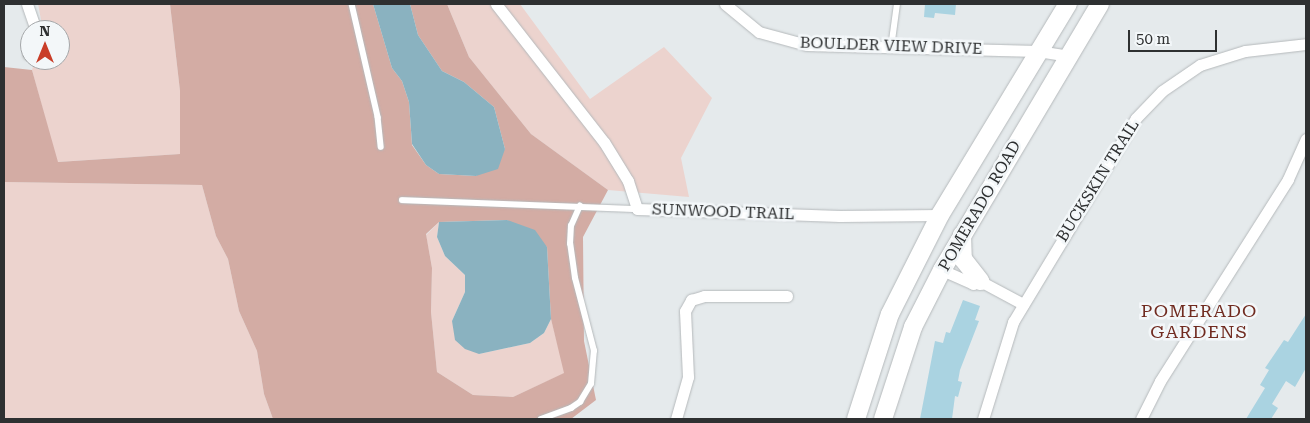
<!DOCTYPE html>
<html>
<head>
<meta charset="utf-8">
<style>
	body { margin:0 }
	#map { position:relative; width:1310px; height:423px; overflow:hidden; background:#e5eaec; font-family:"Roboto Serif",serif }
	div>[style] { position:absolute }
	.green>* { inset:0; background:#ecd3ce }
	.forest>* { inset:0; background:#d3aca4 }
	.water>* { inset:0; background:#8ab2c0 }
	.building>* { inset:0; background:#aad3e1 }
	.roads { filter:drop-shadow(0 0 1px #b5b9bb) drop-shadow(0 0 1px #b5b9bb) }
	.service>* { height:5.5px; margin:-2.75px; padding:0 2.75px; transform-origin:2.75px; border-radius:2.75px; background:#fff }
	.minor>* { height:11px; margin:-5.5px; padding:0 5.5px; transform-origin:5.5px; border-radius:5.5px; background:#fff }
	.primary>* { height:18px; margin:-9px; padding:0 9px; transform-origin:9px; border-radius:9px; background:#fff }
	span { translate:-50% -50%; white-space:nowrap; text-align:center; line-height:1.15; -webkit-text-stroke:5px #f3f7f9; paint-order:stroke }
	.street-label { font-size:16px; color:#2e3031 }
	.neighbourhood-label { font-size:18px; color:#702b20; letter-spacing:1px }
	.frame { position:absolute; inset:0; border:5px solid #2e3031; pointer-events:none }
	.north { position:absolute; left:20px; top:20px; width:50px; height:50px; box-sizing:border-box; background:#f3f7f9; border:1px solid #a4a7a9; border-radius:50%; rotate:0deg; font-size:14px; font-weight:700; line-height:20px; text-align:center; color:#2e3031 }
	.north::after { content:''; display:block; margin:auto; width:18px; height:22px; background:#c93d28; clip-path:polygon(50% 0,100% 100%,50% 72%,0 100%) }
	.scale { position:absolute; left:1128px; top:30px; width:89px; height:22px; box-sizing:border-box; border:2px solid #2e3031; border-top:0; padding-left:6px; font-size:15px; line-height:18px; white-space:nowrap; color:#2e3031; -webkit-text-stroke:4px #f3f7f9; paint-order:stroke }
</style>
</head>
<body>
<div id="map">
	<div class="green">
		<div style="clip-path:polygon(38px 4px,170px 4px,180px 91px,180px 154px,57px 162px,32px 70px,35px 60px,60px 60px,60px 30px,43px 30px)"></div>
		<div style="clip-path:polygon(447px 4px,520px 4px,590px 99px,664px 47px,712px 98px,681px 158px,689px 197px,608px 190px,531px 134px,469px 57px)"></div>
		<div style="clip-path:polygon(4px 182px,202px 185px,216px 236px,228px 259px,239px 311px,257px 351px,264px 394px,273px 419px,4px 419px)"></div>
		<div style="clip-path:polygon(439px 222px,437px 237px,445px 256px,465px 275px,465px 292px,452px 321px,479px 354px,530px 343px,544px 333px,551px 319px,565px 373px,513px 397px,473px 395px,437px 372px,431px 312px,432px 268px,426px 235px)"></div>
	</div>
	<div class="forest">
		<div style="clip-path:polygon(evenodd,170px 4px,373px 4px,392px 68px,402px 81px,409px 102px,412px 145px,426px 165px,439px 174px,476px 176px,505px 149px,494px 107px,464px 82px,442px 71px,418px 35px,410px 4px,447px 4px,469px 57px,531px 134px,608px 190px,583px 237px,584px 341px,596px 400px,571px 419px,273px 419px,264px 394px,257px 351px,239px 311px,228px 259px,216px 236px,202px 185px,4px 182px,4px 67px,32px 70px,58px 162px,180px 154px,180px 91px,170px 4px,507px 220px,547px 247px,551px 319px,564px 373px,513px 397px,473px 395px,437px 372px,431px 312px,432px 268px,426px 234px,439px 222px,507px 220px)"></div>
	</div>
	<div class="water">
		<div style="clip-path:polygon(373px 4px,410px 4px,418px 35px,442px 71px,464px 82px,494px 107px,505px 149px,498px 169px,476px 176px,439px 174px,426px 165px,412px 144px,409px 102px,402px 81px,392px 68px)"></div>
		<div style="clip-path:polygon(507px 220px,535px 230px,547px 247px,551px 319px,544px 333px,530px 343px,479px 354px,465px 349px,455px 340px,452px 321px,465px 292px,465px 275px,445px 256px,437px 237px,439px 222px)"></div>
	</div>
	<div class="building">
		<div style="clip-path:polygon(925px 4px,956px 4px,955px 15px,935px 13px,934px 18px,924px 17px)"></div>
		<div style="clip-path:polygon(963px 300px,980px 306px,975px 320px,979px 321px,960px 370px,958px 381px,962px 382px,958px 397px,955px 396px,952px 419px,920px 419px,935px 341px,943px 343px,946px 332px,950px 333px)"></div>
		<div style="clip-path:polygon(1306px 314px,1306px 368px,1295px 387px,1286px 381px,1272px 404px,1278px 408px,1271px 419px,1246px 419px,1265px 388px,1260px 385px,1269px 370px,1265px 368px,1284px 340px,1288px 342px)"></div>
	</div>
	<div class="roads">
		<div class="service">
			<div style="left:352px;top:4px;width:116px;rotate:77deg"></div>
			<div style="left:378px;top:117px;width:30px;rotate:84deg"></div>
			<div style="left:891px;top:48px;width:44px;rotate:-82.2deg"></div>
			<div style="left:402px;top:200px;width:235px;rotate:2.2deg"></div>
			<div style="left:541px;top:419px;width:32px;rotate:-20deg"></div>
			<div style="left:571px;top:408px;width:11px;rotate:-34deg"></div>
			<div style="left:580px;top:402px;width:21px;rotate:-59deg"></div>
			<div style="left:591px;top:384px;width:33px;rotate:-85deg"></div>
			<div style="left:594px;top:351px;width:75px;rotate:-104.6deg"></div>
			<div style="left:575px;top:278px;width:34px;rotate:-98deg"></div>
			<div style="left:570px;top:244px;width:18px;rotate:-87deg"></div>
			<div style="left:571px;top:226px;width:22px;rotate:-66deg"></div>
		</div>
		<div class="minor">
			<div style="left:27px;top:4px;width:28px;rotate:71deg"></div>
			<div style="left:496px;top:4px;width:175px;rotate:52deg"></div>
			<div style="left:604px;top:142px;width:46px;rotate:58.4deg"></div>
			<div style="left:628px;top:181px;width:29px;rotate:72deg"></div>
			<div style="left:637px;top:209px;width:203px;rotate:2deg"></div>
			<div style="left:840px;top:216px;width:100px;rotate:-0.6deg"></div>
			<div style="left:725px;top:4px;width:44px;rotate:39.5deg"></div>
			<div style="left:759px;top:32px;width:50px;rotate:15.2deg"></div>
			<div style="left:807px;top:45px;width:231px;rotate:1.5deg"></div>
			<div style="left:1038px;top:51px;width:30px;rotate:9deg"></div>
			<div style="left:28px;top:54px;width:3px;rotate:-45deg"></div>
			<div style="left:942px;top:270px;width:34px;rotate:24deg"></div>
			<div style="left:973px;top:284px;width:8px;rotate:-23deg"></div>
			<div style="left:980px;top:281px;width:49px;rotate:28.1deg"></div>
			<div style="left:676px;top:419px;width:44px;rotate:-74.1deg"></div>
			<div style="left:688px;top:377px;width:66px;rotate:-92.6deg"></div>
			<div style="left:685px;top:311px;width:13px;rotate:-61deg"></div>
			<div style="left:691px;top:300px;width:14px;rotate:-17deg"></div>
			<div style="left:704px;top:296px;width:83px"></div>
			<div style="left:983px;top:419px;width:102px;rotate:-72.8deg"></div>
			<div style="left:1013px;top:322px;width:238px;rotate:-58.9deg"></div>
			<div style="left:1136px;top:118px;width:37px;rotate:-46deg"></div>
			<div style="left:1162px;top:91px;width:46px;rotate:-34.4deg"></div>
			<div style="left:1200px;top:65px;width:47px;rotate:-17.3deg"></div>
			<div style="left:1245px;top:51px;width:61px;rotate:-6.5deg"></div>
			<div style="left:1141px;top:419px;width:42px;rotate:-63.4deg"></div>
			<div style="left:1160px;top:381px;width:239px;rotate:-57.6deg"></div>
			<div style="left:1288px;top:179px;width:44px;rotate:-65.8deg"></div>
		</div>
		<div class="primary">
			<div style="left:962px;top:235px;width:24px;rotate:88deg"></div>
			<div style="left:963px;top:259px;width:28px;rotate:52deg"></div>
			<div style="left:856px;top:419px;width:110px;rotate:-72.1deg"></div>
			<div style="left:890px;top:314px;width:111px;rotate:-63.2deg"></div>
			<div style="left:940px;top:215px;width:247px;rotate:-58.8deg"></div>
			<div style="left:883px;top:419px;width:97px;rotate:-71.9deg"></div>
			<div style="left:913px;top:327px;width:64px;rotate:-63deg"></div>
			<div style="left:942px;top:270px;width:309px;rotate:-59.3deg"></div>
		</div>
	</div>
	<div class="street-label">
		<span style="left:891px;top:46px;rotate:2deg">BOULDER VIEW DRIVE</span>
		<span style="left:1098px;top:181px;rotate:-58deg">BUCKSKIN TRAIL</span>
		<span style="left:980px;top:206px;rotate:-60deg">POMERADO ROAD</span>
		<span style="left:723px;top:212px;rotate:2deg">SUNWOOD TRAIL</span>
	</div>
	<div class="neighbourhood-label">
		<span style="left:1199px;top:322px">POMERADO<br>GARDENS</span>
	</div>
	<div class="frame"></div>
	<div class="north">N</div>
	<div class="scale">50 m</div>
</div>
</body>
</html>
